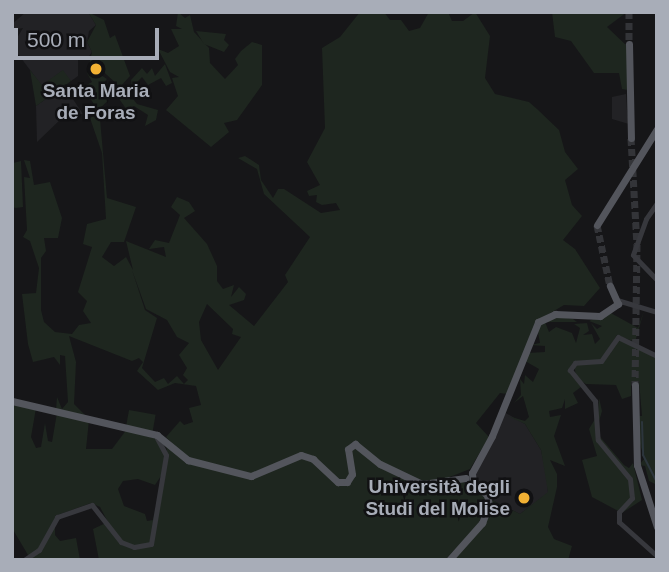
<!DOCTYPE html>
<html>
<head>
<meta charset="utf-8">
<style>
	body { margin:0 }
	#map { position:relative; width:669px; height:572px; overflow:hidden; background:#161618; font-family:Helvetica,sans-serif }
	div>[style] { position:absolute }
	.built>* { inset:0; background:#222225 }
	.green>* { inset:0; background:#1e261f; transform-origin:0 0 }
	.stream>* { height:2px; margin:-1px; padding:0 1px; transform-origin:1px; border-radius:1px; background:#2c353c }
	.major-tunnel>* { height:7px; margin-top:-3.5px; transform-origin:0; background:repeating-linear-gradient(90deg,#333438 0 7px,transparent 0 10.5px) }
	.minor>* { height:5px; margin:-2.5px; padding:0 2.5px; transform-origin:2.5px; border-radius:2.5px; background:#37383d }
	.major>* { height:7px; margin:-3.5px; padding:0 3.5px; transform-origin:3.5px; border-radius:3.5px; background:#53555c }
	.dots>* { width:19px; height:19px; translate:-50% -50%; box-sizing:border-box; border:4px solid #111113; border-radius:50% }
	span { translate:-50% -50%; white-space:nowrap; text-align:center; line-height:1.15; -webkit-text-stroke:5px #111113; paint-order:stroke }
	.poi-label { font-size:19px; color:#a8adb8; font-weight:700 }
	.right { translate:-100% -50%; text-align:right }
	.frame { position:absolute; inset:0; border:14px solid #a8adb8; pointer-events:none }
	.scale { position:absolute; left:14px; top:28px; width:145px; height:32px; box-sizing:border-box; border:4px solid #a8adb8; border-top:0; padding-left:9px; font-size:21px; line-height:24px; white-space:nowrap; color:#a8adb8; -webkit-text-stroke:5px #111113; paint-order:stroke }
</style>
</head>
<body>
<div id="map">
	<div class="built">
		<div style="clip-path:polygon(26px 12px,88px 12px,96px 25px,89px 31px,87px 42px,92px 52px,87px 59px,78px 58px,78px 76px,71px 81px,62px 71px,42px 86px,12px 46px,12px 39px,14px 43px,23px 28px,12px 30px,12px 24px)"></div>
		<div style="clip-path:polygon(64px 86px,83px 114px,62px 118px,37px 142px,36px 106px)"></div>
		<div style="clip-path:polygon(626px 94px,627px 110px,629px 124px,612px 119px,612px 97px)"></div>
		<div style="clip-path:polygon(504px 412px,525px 424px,541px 450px,547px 478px,548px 493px,520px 514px,492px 500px,476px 481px,475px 467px)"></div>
	</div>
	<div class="green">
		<div style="clip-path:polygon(88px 12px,104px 20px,110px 38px,115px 35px,130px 76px,120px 87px,94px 63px,90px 68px,107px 79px,100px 87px,104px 89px,112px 82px,120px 89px,94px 114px,95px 106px,83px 87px,92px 82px,87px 73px,92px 52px,87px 42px,96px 25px)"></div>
		<div style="clip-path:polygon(178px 12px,185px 18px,190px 15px,194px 32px,209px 48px,210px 63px,225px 79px,238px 65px,235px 59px,241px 51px,252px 42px,262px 45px,262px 85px,237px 120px,224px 123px,229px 132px,211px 147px,166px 110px,178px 96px,172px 78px,179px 77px,170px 72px,158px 49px,168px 53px,179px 46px,171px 29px,182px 29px,176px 26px)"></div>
		<div style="clip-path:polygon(evenodd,360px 12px,384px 12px,390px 20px,401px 20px,409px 31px,420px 28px,429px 12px,448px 12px,452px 21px,463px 21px,475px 12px,490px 36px,485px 78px,495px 94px,529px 102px,537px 109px,559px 130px,565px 152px,578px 169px,565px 180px,572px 205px,582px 216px,563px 240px,575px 249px,600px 288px,584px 306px,564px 305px,537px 321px,507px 394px,500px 393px,476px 423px,489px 437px,470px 469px,437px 482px,460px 480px,485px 497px,487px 506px,477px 526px,445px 560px,99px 560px,93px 529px,108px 522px,100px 507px,91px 503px,55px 516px,55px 535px,60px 541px,76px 538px,80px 560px,31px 560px,12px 528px,12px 402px,36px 408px,31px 437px,36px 448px,41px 447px,45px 423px,48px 441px,52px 442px,57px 413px,89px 420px,86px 449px,112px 449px,127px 429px,156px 439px,165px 455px,161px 476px,155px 485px,138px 479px,123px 481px,118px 489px,124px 506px,145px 514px,147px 521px,153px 520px,166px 468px,167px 449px,160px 439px,173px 444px,166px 437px,180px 421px,184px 425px,193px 422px,189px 408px,201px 405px,196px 386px,175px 383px,158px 390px,137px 371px,143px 362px,139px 358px,132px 361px,69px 336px,76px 362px,74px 404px,86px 416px,56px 410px,57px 397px,62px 409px,68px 402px,65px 356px,60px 355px,60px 365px,54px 357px,33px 362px,28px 344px,22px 294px,36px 293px,39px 268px,30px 241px,23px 237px,27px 230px,24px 177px,30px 178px,24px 160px,30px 161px,34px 185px,50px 182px,62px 218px,58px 238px,44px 238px,46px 251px,41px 258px,41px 310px,44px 322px,55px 332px,72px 334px,79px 325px,91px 323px,83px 311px,87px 301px,78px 292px,92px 247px,83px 244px,87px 224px,106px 219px,102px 153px,90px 118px,104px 111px,100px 119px,107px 198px,136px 207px,124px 242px,111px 242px,102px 257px,114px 266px,126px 257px,133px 270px,126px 241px,166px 257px,164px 247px,149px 249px,155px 240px,169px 243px,180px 215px,171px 207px,177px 197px,189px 202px,195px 211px,184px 218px,207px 244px,217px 266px,217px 281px,223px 289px,234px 285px,231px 297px,239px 287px,246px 294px,244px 300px,229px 305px,254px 326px,288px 282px,285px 275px,310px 237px,264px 194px,257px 169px,238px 158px,245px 156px,259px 165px,261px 180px,273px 198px,278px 189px,284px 189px,321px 213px,340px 210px,336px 203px,322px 205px,316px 202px,317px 195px,309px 196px,307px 191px,320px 185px,307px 162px,325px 128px,322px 48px,340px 37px,360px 12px,132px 270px,146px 309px,167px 320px,177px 337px,189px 343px,179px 355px,187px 368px,183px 375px,188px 380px,184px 384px,177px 376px,168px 384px,164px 378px,155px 382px,142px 368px,157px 318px,145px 310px,132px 270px,360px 12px,207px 304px,233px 329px,232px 334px,241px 337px,218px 370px,201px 340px,199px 322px,207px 304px)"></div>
		<div style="clip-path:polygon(552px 12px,627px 12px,607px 27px,627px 46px,628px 90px,622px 89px,619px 73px,594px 73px,571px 41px,555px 37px)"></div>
		<div style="clip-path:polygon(196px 31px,226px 34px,224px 40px,229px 45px,224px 52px,204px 44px)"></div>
		<div style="clip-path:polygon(165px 64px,172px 83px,166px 86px,161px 78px,148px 85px,142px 77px,132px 87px,131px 80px,142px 68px,147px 74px,152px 68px,155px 76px)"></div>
		<div style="clip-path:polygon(30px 70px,42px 85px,63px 70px,71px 81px,36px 106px)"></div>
		<div style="clip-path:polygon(126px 90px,137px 104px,158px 110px,156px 120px,145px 126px,148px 115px,134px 106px,127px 110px,117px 96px)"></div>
		<div style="clip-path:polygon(12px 155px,13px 163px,21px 161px,23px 207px,16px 208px,12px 207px)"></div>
		<div style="clip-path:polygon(644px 311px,635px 342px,617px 335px,607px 351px,610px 354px,614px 342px,623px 339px,657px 359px,657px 485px,649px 481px,645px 466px,639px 465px,644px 459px,638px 436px,638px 416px,642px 416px,639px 381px,631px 382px,631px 396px,622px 399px,616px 385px,586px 384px,576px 378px,574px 362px,569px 370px,581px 387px,573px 393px,578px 403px,565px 409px,565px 399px,562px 408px,549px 411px,550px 417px,561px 415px,554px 436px,565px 466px,550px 460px,557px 474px,557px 487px,548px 527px,554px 539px,572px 546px,568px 560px,454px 560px,459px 546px,484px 523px,492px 500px,520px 514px,548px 492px,541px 450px,525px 424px,508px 416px,525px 421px,529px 417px,523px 396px,514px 403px,521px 395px,520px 379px,524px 384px,525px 375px,533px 382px,539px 369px,525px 361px,527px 353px,545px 352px,545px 346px,530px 345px,540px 343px,537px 327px,551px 316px,573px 319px,577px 322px,545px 322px,549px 332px,556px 327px,572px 333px,576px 343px,580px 328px,574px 324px,587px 323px,589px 331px,583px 335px,592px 334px,595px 344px,600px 339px,591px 323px,597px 329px,602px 326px,589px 321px,609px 312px,638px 328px)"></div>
		<div style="clip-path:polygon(599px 398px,602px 411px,596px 432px,624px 465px,629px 468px,633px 463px,642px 500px,622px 513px,592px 497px,582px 460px,597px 456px,589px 429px,598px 414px)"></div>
		<div style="left:129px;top:410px;width:27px;height:17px;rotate:10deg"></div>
	</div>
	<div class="stream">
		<div style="left:642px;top:422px;width:33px;rotate:88deg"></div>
		<div style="left:643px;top:455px;width:30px;rotate:63deg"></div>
	</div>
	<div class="major-tunnel">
		<div style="left:629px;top:12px;width:32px;rotate:90deg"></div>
		<div style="left:631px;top:138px;width:106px;rotate:86.8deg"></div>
		<div style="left:637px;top:244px;width:141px;rotate:90.8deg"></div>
		<div style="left:597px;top:225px;width:62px;rotate:78deg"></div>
	</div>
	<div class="minor">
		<div style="left:657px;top:203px;width:19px;rotate:125deg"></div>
		<div style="left:646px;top:219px;width:38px;rotate:110deg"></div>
		<div style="left:633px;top:255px;width:35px;rotate:46deg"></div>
		<div style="left:617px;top:300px;width:42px;rotate:16.7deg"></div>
		<div style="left:657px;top:356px;width:43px;rotate:-154deg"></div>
		<div style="left:618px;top:337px;width:29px;rotate:125deg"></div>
		<div style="left:601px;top:361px;width:26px;rotate:176deg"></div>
		<div style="left:575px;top:363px;width:9px;rotate:126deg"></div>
		<div style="left:570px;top:370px;width:40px;rotate:51deg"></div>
		<div style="left:595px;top:401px;width:39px;rotate:86deg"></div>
		<div style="left:598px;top:440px;width:50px;rotate:50.6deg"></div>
		<div style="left:630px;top:479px;width:19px;rotate:84deg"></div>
		<div style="left:632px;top:498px;width:19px;rotate:133deg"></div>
		<div style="left:619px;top:512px;width:10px;rotate:90deg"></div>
		<div style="left:619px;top:522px;width:51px;rotate:41.8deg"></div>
		<div style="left:24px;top:560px;width:18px;rotate:-34deg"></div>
		<div style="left:39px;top:550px;width:38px;rotate:-61deg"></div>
		<div style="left:57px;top:517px;width:37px;rotate:-19deg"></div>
		<div style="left:92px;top:505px;width:47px;rotate:51.9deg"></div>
		<div style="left:121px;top:542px;width:14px;rotate:21deg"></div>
		<div style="left:134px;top:547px;width:17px;rotate:-10deg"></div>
		<div style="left:151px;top:544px;width:90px;rotate:-80.4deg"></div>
		<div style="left:166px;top:455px;width:19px;rotate:-118deg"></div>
	</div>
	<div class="major">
		<div style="left:629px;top:44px;width:94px;rotate:88.8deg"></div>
		<div style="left:597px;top:225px;width:113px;rotate:-58deg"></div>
		<div style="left:635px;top:385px;width:80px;rotate:88.6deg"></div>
		<div style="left:637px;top:465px;width:65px;rotate:72.1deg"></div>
		<div style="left:12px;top:401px;width:149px;rotate:13.2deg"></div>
		<div style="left:157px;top:435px;width:40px;rotate:39deg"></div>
		<div style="left:188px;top:460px;width:65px;rotate:14.3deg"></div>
		<div style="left:251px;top:476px;width:54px;rotate:-22.8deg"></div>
		<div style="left:301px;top:455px;width:13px;rotate:18deg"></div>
		<div style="left:313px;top:459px;width:34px;rotate:43deg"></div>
		<div style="left:338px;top:482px;width:9px"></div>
		<div style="left:347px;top:482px;width:9px;rotate:-58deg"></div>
		<div style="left:352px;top:474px;width:25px;rotate:-99deg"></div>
		<div style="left:348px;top:449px;width:9px;rotate:-36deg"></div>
		<div style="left:355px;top:444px;width:32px;rotate:39deg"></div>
		<div style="left:380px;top:464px;width:47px;rotate:25.5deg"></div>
		<div style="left:422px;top:484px;width:44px;rotate:-7.8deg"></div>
		<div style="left:473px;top:483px;width:10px;rotate:-96deg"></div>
		<div style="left:472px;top:473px;width:42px;rotate:-61.6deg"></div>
		<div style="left:492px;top:436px;width:123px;rotate:-68deg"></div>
		<div style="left:538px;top:322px;width:19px;rotate:-25deg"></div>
		<div style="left:555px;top:314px;width:45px;rotate:2.5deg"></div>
		<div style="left:600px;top:316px;width:22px;rotate:-34deg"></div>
		<div style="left:618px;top:304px;width:20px;rotate:-114deg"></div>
		<div style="left:449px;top:560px;width:50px;rotate:-48.3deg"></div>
		<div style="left:482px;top:523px;width:19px;rotate:-69deg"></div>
		<div style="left:489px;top:505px;width:10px;rotate:-101deg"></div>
		<div style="left:487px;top:495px;width:20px;rotate:-139deg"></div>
	</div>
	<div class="dots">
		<div style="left:96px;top:69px;background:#f2b134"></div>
		<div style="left:524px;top:498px;background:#f2b134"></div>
	</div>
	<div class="poi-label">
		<span style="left:96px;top:102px">Santa Maria<br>de Foras</span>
		<span class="right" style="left:510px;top:498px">Università degli<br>Studi del Molise</span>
	</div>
	<div class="frame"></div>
	<div class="scale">500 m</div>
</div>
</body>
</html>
